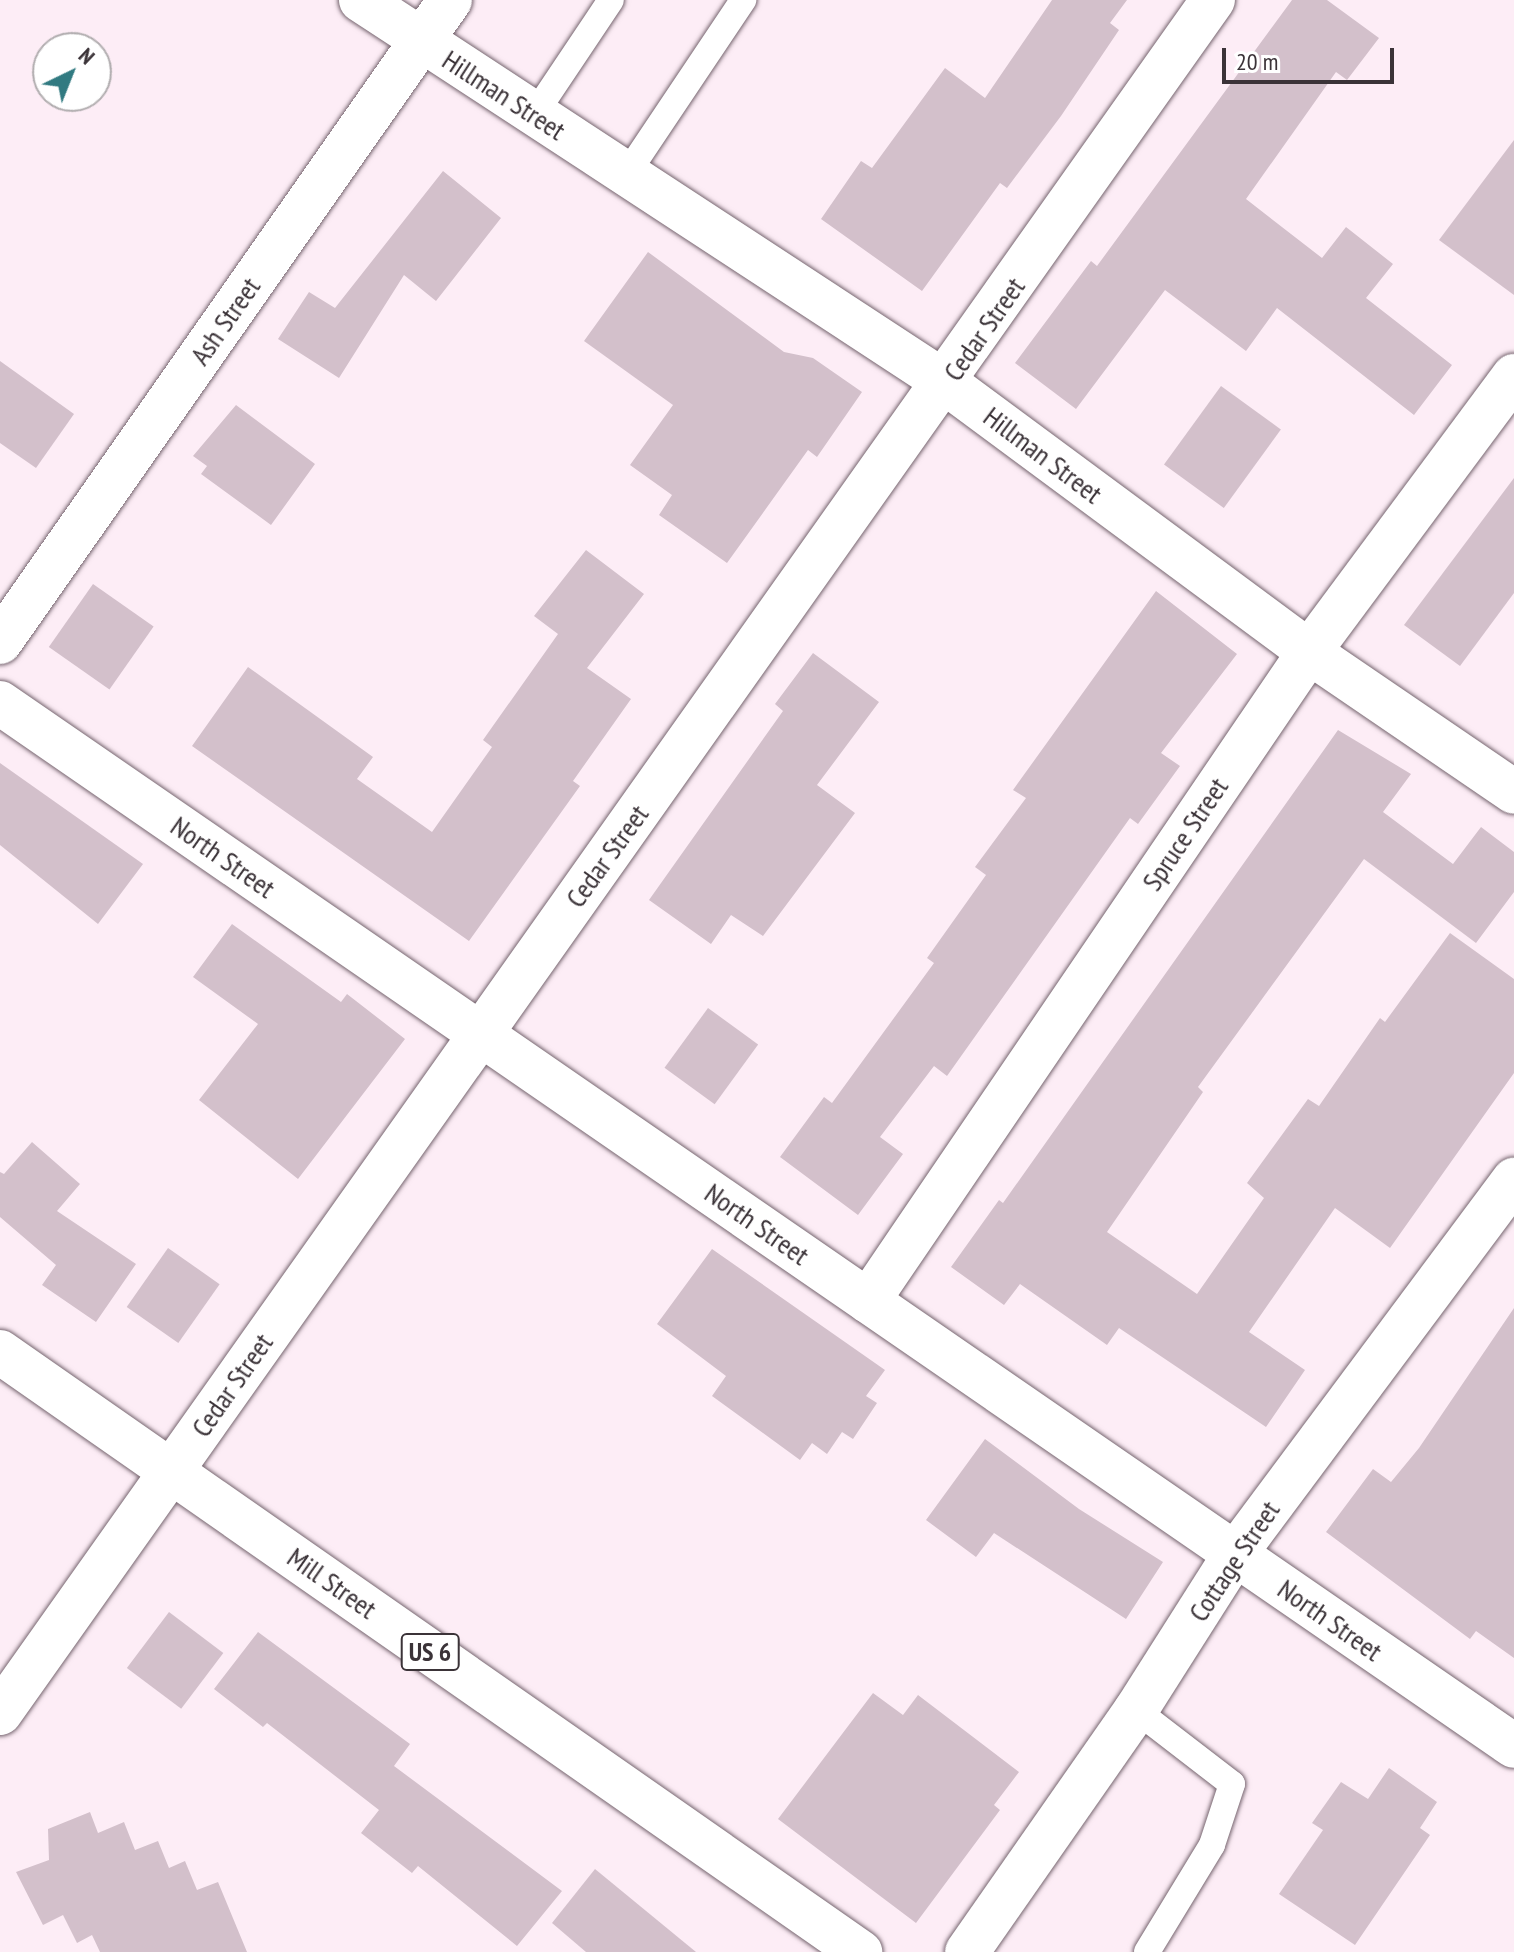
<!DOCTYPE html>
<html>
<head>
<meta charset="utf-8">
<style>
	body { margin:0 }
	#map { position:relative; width:1514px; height:1952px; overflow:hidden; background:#fdedf6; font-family:"PT Sans Narrow",sans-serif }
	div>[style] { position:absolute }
	.building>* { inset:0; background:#d3c0cb; transform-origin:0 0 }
	.roads { filter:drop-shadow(0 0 2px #76656f) drop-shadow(0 0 2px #76656f) }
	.lane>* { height:26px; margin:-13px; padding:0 13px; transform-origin:13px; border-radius:13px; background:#fff }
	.street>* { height:44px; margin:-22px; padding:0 22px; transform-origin:22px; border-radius:22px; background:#fff }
	.secondary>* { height:44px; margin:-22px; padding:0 22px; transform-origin:22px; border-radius:22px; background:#fff }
	.primary>* { height:44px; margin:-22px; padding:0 22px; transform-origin:22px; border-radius:22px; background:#fff }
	span { translate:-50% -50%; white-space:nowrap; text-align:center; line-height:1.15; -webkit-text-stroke:7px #fff; paint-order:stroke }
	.shield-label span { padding:2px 6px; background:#fff; border:2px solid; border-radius:6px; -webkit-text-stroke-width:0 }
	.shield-label { font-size:26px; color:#3b3338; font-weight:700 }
	.street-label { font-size:28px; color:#3b3338 }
	.north { position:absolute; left:32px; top:32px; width:80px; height:80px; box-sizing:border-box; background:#fff; border:2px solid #b1adaf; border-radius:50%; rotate:43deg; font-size:22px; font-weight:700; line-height:32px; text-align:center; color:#3b3338 }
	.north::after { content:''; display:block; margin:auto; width:28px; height:36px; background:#317a81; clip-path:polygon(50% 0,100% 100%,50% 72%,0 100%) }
	.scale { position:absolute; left:1222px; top:48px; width:172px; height:36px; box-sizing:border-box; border:4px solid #3b3338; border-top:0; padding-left:10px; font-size:24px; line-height:28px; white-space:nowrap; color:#3b3338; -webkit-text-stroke:6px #fff; paint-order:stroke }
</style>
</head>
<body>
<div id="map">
	<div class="building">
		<div style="clip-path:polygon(1052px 0,1127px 0,1110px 23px,1119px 30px,1061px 116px,1007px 188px,1000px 183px,922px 291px,821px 219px,861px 161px,872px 168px,945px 68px,985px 98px)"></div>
		<div style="clip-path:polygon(1292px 0,1327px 0,1379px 38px,1347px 80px,1336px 72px,1246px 199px,1322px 258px,1346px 227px,1393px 264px,1366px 298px,1452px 365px,1414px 415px,1277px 308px,1246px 351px,1165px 290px,1076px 409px,1015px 363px,1091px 261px,1097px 266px)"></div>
		<div style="clip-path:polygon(1514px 140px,1514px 295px,1439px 240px)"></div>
		<div style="clip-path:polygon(443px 171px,501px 218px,436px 301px,404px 275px,339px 378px,278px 339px,309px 292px,335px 308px)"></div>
		<div style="clip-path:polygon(648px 252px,784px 352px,813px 358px,862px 392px,817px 457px,808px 450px,727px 563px,659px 515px,672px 495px,630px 465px,673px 405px,584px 341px)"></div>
		<div style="clip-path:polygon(0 361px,74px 414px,36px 468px,0 443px)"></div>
		<div style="left:1221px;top:386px;width:74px;height:97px;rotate:36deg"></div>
		<div style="clip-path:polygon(236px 405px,315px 464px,271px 525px,201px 474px,207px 466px,193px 456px)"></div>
		<div style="clip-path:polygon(1514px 478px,1514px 593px,1460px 666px,1404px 625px)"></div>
		<div style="clip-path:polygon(586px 550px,644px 594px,587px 668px,631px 699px,573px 781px,580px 786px,469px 941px,192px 746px,248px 667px,373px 757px,357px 779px,432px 832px,492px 747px,483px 740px,558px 634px,534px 616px)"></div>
		<div style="left:93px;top:584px;width:74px;height:77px;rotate:35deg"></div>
		<div style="clip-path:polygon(1156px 591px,1237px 654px,1161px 753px,1180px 766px,1138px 824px,1130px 818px,947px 1076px,934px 1066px,880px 1137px,903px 1154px,858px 1215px,780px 1157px,824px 1097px,832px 1103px,934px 963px,927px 958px,986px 875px,975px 867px,1026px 798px,1013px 790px)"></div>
		<div style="clip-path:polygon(813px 653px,879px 702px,817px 785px,855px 813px,763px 936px,731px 915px,711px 944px,649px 900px,783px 711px,775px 704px)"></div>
		<div style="clip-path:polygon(1338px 730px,1411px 774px,1383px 812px,1453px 864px,1481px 827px,1514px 852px,1514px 892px,1476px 943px,1364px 859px,1198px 1087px,1203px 1092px,1107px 1232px,1197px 1294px,1264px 1198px,1247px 1183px,1308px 1099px,1319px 1106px,1380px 1018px,1385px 1022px,1450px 933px,1514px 979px,1514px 1073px,1390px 1248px,1335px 1208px,1249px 1332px,1305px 1370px,1266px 1427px,1119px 1328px,1107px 1345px,1020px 1284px,1004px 1305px,951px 1267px,999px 1200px,1003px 1203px)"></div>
		<div style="clip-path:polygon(0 763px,143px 864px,98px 924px,0 845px)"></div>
		<div style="clip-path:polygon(232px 924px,341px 1002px,347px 994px,405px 1039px,298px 1179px,199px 1100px,258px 1024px,193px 977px)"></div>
		<div style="left:708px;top:1008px;width:62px;height:74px;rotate:36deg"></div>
		<div style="clip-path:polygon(32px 1142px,80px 1184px,57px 1211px,136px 1264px,96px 1322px,42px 1285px,56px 1265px,0 1217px,0 1172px,4px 1174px)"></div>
		<div style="left:168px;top:1248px;width:63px;height:72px;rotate:35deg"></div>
		<div style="clip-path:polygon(712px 1249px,885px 1370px,866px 1396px,877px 1403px,853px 1439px,842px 1432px,827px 1454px,812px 1443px,800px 1460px,712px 1396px,726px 1376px,657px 1324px)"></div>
		<div style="clip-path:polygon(1514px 1308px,1514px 1658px,1476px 1631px,1470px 1639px,1326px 1532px,1373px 1469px,1391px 1482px,1419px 1448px)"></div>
		<div style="clip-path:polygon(985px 1439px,1079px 1509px,1163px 1562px,1126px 1619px,994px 1533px,976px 1557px,926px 1520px)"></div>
		<div style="left:169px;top:1612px;width:68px;height:70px;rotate:37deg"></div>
		<div style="clip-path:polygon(258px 1632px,410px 1744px,394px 1766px,562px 1891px,517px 1946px,418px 1866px,412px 1873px,361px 1833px,379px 1810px,267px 1723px,263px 1727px,214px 1689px)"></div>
		<div style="clip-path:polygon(873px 1693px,903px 1715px,918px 1695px,1019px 1772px,994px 1805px,1000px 1810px,916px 1923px,778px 1819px)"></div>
		<div style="clip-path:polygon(1389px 1768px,1437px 1802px,1420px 1828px,1430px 1835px,1355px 1945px,1279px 1894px,1323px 1830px,1312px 1823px,1341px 1782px,1368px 1799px)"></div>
		<div style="clip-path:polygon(90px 1812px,98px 1833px,124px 1822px,135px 1850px,158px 1841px,169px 1868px,185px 1861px,197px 1890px,218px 1882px,247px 1952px,100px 1952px,92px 1935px,77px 1943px,63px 1915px,43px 1925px,16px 1872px,49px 1860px,48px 1829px)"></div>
		<div style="clip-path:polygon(595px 1869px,696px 1952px,586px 1952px,552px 1923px)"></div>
	</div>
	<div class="roads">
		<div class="lane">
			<div style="left:534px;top:115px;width:138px;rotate:-56.2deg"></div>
			<div style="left:626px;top:175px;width:211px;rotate:-56.2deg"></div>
			<div style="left:1136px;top:1710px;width:121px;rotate:37.6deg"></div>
			<div style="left:1232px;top:1784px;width:64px;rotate:108.2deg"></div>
			<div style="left:1212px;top:1845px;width:125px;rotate:121.3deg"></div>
		</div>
		<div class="street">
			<div style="left:361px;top:0;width:699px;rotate:33.21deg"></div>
			<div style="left:946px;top:383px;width:452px;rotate:36.5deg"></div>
			<div style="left:1309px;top:652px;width:248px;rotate:34.3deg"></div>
			<div style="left:0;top:642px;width:784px;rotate:-54.97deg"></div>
			<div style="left:868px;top:1301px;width:785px;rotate:-55.8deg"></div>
			<div style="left:1309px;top:652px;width:344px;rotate:-53.4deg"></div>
			<div style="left:0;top:1713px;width:2099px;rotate:-54.7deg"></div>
		</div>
		<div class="secondary">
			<div style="left:0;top:703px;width:1838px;rotate:34.56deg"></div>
			<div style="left:967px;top:1952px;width:295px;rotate:-55.1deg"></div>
			<div style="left:1136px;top:1710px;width:185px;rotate:-57.6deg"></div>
			<div style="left:1235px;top:1554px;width:467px;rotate:-53.3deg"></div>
		</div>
		<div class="primary">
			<div style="left:0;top:1352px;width:1049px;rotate:34.9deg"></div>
		</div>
	</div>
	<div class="shield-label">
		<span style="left:430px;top:1652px">US 6</span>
	</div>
	<div class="street-label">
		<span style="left:504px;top:95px;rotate:33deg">Hillman Street</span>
		<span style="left:225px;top:321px;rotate:-55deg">Ash Street</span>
		<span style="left:984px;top:329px;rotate:-55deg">Cedar Street</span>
		<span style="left:1043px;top:455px;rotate:37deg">Hillman Street</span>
		<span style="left:1185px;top:834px;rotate:-56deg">Spruce Street</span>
		<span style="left:607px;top:856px;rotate:-54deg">Cedar Street</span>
		<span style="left:223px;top:857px;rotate:35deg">North Street</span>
		<span style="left:757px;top:1224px;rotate:35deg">North Street</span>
		<span style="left:232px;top:1385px;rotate:-55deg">Cedar Street</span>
		<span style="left:1234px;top:1561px;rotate:-56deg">Cottage Street</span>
		<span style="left:332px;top:1583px;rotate:35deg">Mill Street</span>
		<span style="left:1330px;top:1620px;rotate:35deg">North Street</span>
	</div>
	<div class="north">N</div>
	<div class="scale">20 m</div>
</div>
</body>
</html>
